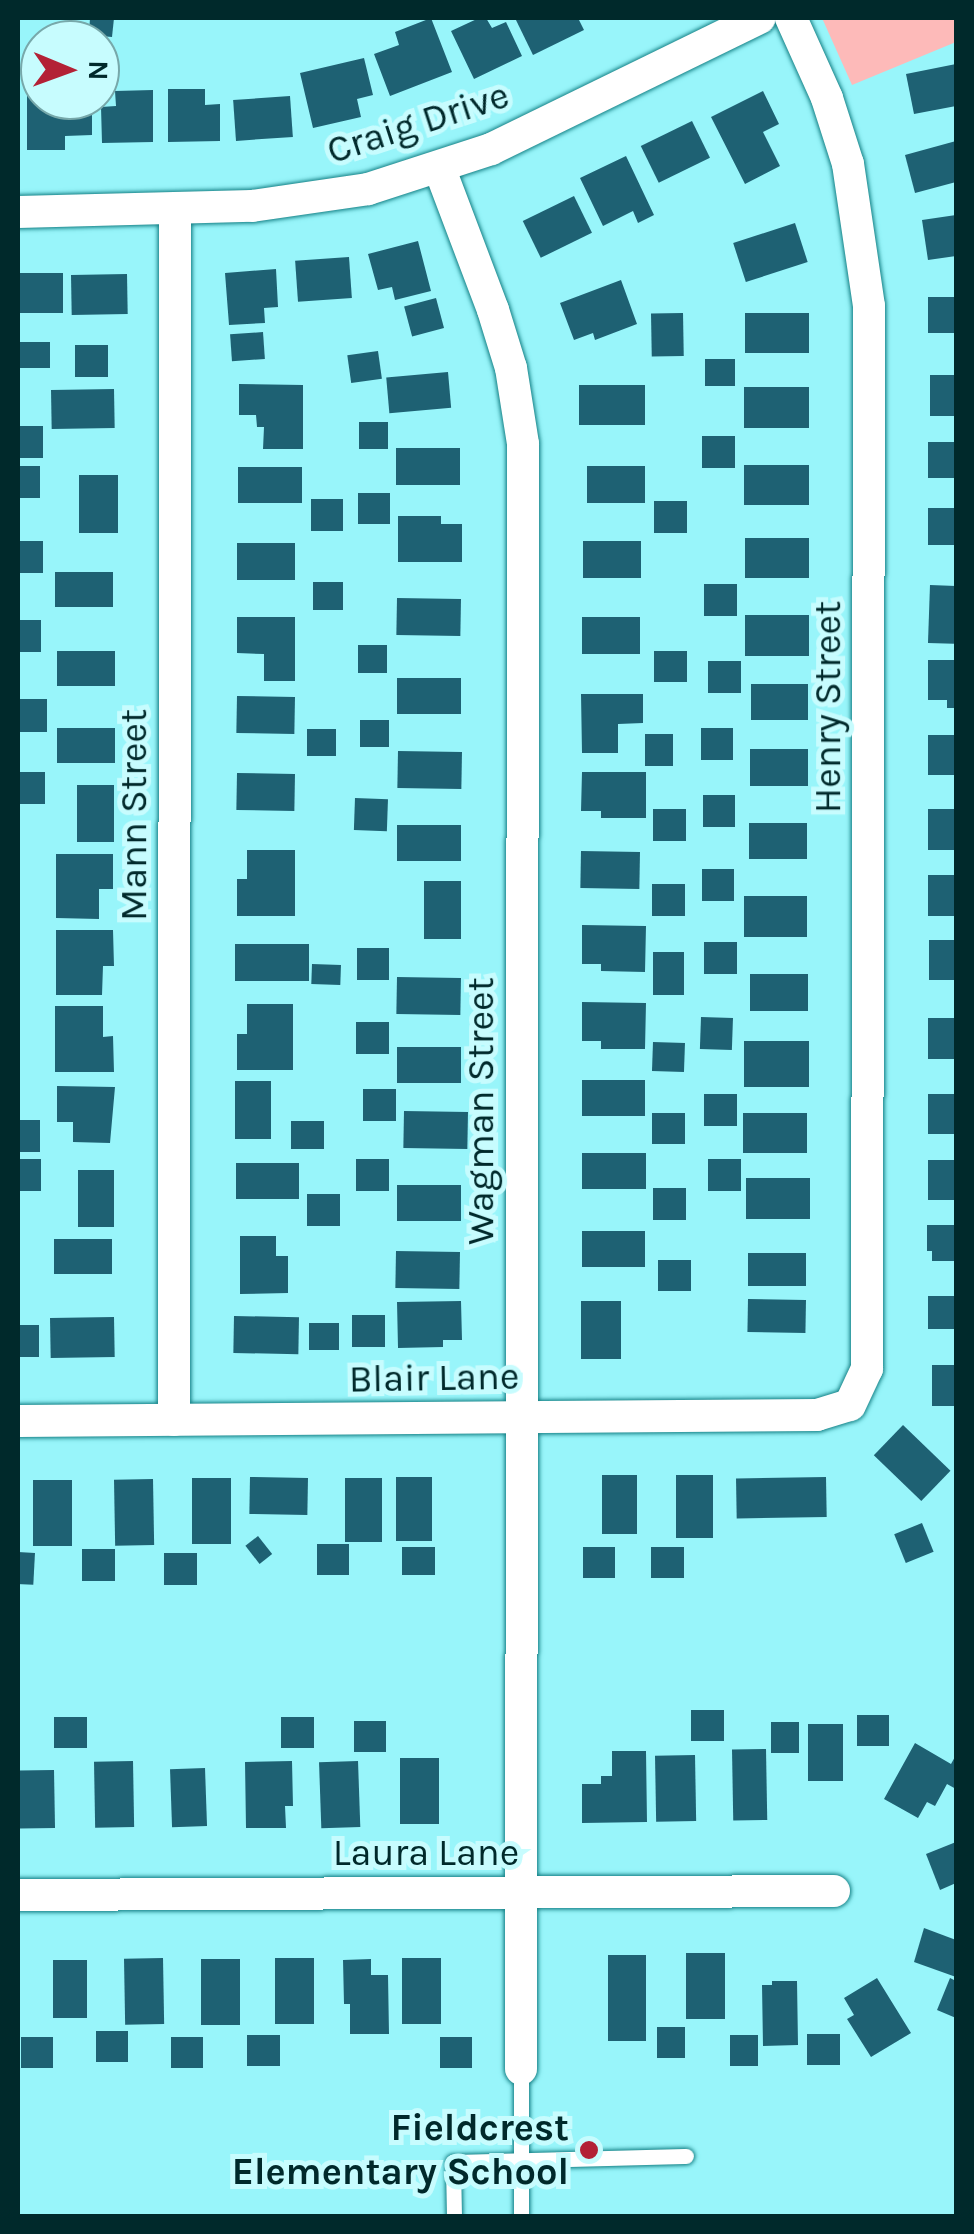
<!DOCTYPE html>
<html>
<head>
<meta charset="utf-8">
<style>
	body { margin:0 }
	#map { position:relative; width:974px; height:2234px; overflow:hidden; background:#98f5fa; font-family:Karla,sans-serif }
	div>[style] { position:absolute }
	.green>* { inset:0; background:#fdbab9 }
	.building>* { inset:0; background:#1e6173; transform-origin:0 0 }
	.roads { filter:drop-shadow(0 0 2px #158186) drop-shadow(0 0 2px #158186) }
	.service>* { height:15px; margin:-7.5px; padding:0 7.5px; transform-origin:7.5px; border-radius:7.5px; background:#fff }
	.minor>* { height:32px; margin:-16px; padding:0 16px; transform-origin:16px; border-radius:16px; background:#fff }
	.dots>* { width:28px; height:28px; translate:-50% -50%; box-sizing:border-box; border:5px solid #c7fcfe; border-radius:50% }
	span { translate:-50% -50%; white-space:nowrap; text-align:center; line-height:1.15; -webkit-text-stroke:10px #c7fcfe; paint-order:stroke }
	.street-label { font-size:38px; color:#00292b }
	.poi-label { font-size:38px; color:#00292b; font-weight:700 }
	.right { translate:-100% -50%; text-align:right }
	.frame { position:absolute; inset:0; border:20px solid #00292b; pointer-events:none }
	.north { position:absolute; left:20px; top:20px; width:100px; height:100px; box-sizing:border-box; background:#c7fcfe; border:2px solid #77a8aa; border-radius:50%; rotate:91deg; font-size:28px; font-weight:700; line-height:40px; text-align:center; color:#00292b }
	.north::after { content:''; display:block; margin:auto; width:35px; height:45px; background:#b32136; clip-path:polygon(50% 0,100% 100%,50% 72%,0 100%) }
</style>
</head>
<body>
<div id="map">
	<div class="green">
		<div style="clip-path:polygon(822px 18px,956px 18px,956px 42px,852px 85px)"></div>
	</div>
	<div class="building">
		<div style="clip-path:polygon(90px 18px,114px 18px,112px 37px,89px 35px)"></div>
		<div style="clip-path:polygon(431px 18px,452px 72px,390px 96px,374px 54px,399px 45px,395px 32px)"></div>
		<div style="clip-path:polygon(479px 18px,486px 18px,492px 28px,506px 22px,522px 56px,474px 79px,451px 31px)"></div>
		<div style="clip-path:polygon(515px 18px,578px 18px,584px 30px,533px 55px)"></div>
		<div style="clip-path:polygon(364px 58px,373px 95px,357px 99px,361px 117px,313px 128px,300px 73px)"></div>
		<div style="clip-path:polygon(956px 64px,956px 106px,914px 114px,906px 74px)"></div>
		<div style="clip-path:polygon(168px 89px,205px 89px,205px 105px,220px 104px,220px 141px,168px 142px)"></div>
		<div style="clip-path:polygon(153px 90px,153px 142px,102px 143px,101px 107px,116px 106px,115px 91px)"></div>
		<div style="clip-path:polygon(763px 91px,779px 124px,763px 132px,780px 166px,745px 184px,711px 117px)"></div>
		<div style="clip-path:polygon(27px 92px,40px 92px,40px 100px,92px 100px,92px 135px,65px 136px,65px 150px,27px 150px)"></div>
		<div style="left:290px;top:96px;width:41px;height:57px;rotate:86deg"></div>
		<div style="left:692px;top:121px;width:41px;height:57px;rotate:64deg"></div>
		<div style="clip-path:polygon(956px 141px,956px 182px,915px 193px,905px 155px)"></div>
		<div style="clip-path:polygon(626px 156px,654px 215px,638px 223px,633px 211px,603px 226px,580px 178px)"></div>
		<div style="left:574px;top:196px;width:41px;height:57px;rotate:64deg"></div>
		<div style="clip-path:polygon(956px 215px,956px 256px,928px 260px,922px 220px)"></div>
		<div style="left:795px;top:223px;width:41px;height:65px;rotate:72deg"></div>
		<div style="clip-path:polygon(418px 241px,431px 291px,395px 300px,392px 287px,378px 290px,368px 254px)"></div>
		<div style="left:349px;top:257px;width:41px;height:54px;rotate:86deg"></div>
		<div style="clip-path:polygon(276px 269px,278px 307px,264px 308px,265px 323px,229px 325px,225px 273px)"></div>
		<div style="left:18px;top:273px;width:45px;height:40px"></div>
		<div style="left:127px;top:274px;width:40px;height:56px;rotate:89deg"></div>
		<div style="clip-path:polygon(621px 280px,637px 324px,595px 340px,593px 333px,574px 340px,560px 303px)"></div>
		<div style="left:956px;top:297px;width:36px;height:28px;rotate:90deg"></div>
		<div style="left:436px;top:298px;width:31px;height:33px;rotate:75deg"></div>
		<div style="left:683px;top:313px;width:43px;height:32px;rotate:89deg"></div>
		<div style="left:745px;top:313px;width:64px;height:40px"></div>
		<div style="left:263px;top:332px;width:27px;height:33px;rotate:86deg"></div>
		<div style="left:18px;top:342px;width:32px;height:26px"></div>
		<div style="left:75px;top:345px;width:33px;height:32px"></div>
		<div style="left:378px;top:351px;width:28px;height:31px;rotate:82deg"></div>
		<div style="left:705px;top:359px;width:30px;height:27px"></div>
		<div style="left:448px;top:372px;width:36px;height:62px;rotate:85deg"></div>
		<div style="left:930px;top:375px;width:26px;height:41px"></div>
		<div style="clip-path:polygon(239px 384px,303px 385px,303px 449px,263px 449px,264px 427px,257px 427px,256px 415px,239px 415px)"></div>
		<div style="left:579px;top:385px;width:66px;height:40px"></div>
		<div style="left:744px;top:387px;width:65px;height:41px"></div>
		<div style="left:114px;top:389px;width:39px;height:63px;rotate:89deg"></div>
		<div style="left:359px;top:422px;width:29px;height:27px"></div>
		<div style="left:18px;top:426px;width:25px;height:32px"></div>
		<div style="left:702px;top:436px;width:33px;height:32px"></div>
		<div style="left:956px;top:442px;width:36px;height:28px;rotate:90deg"></div>
		<div style="left:396px;top:448px;width:64px;height:37px"></div>
		<div style="left:744px;top:465px;width:65px;height:40px"></div>
		<div style="left:18px;top:466px;width:22px;height:32px"></div>
		<div style="left:587px;top:466px;width:58px;height:37px"></div>
		<div style="left:238px;top:467px;width:64px;height:36px"></div>
		<div style="left:79px;top:475px;width:39px;height:58px"></div>
		<div style="left:358px;top:493px;width:32px;height:31px"></div>
		<div style="left:311px;top:499px;width:32px;height:32px"></div>
		<div style="left:654px;top:501px;width:33px;height:32px"></div>
		<div style="left:956px;top:508px;width:37px;height:28px;rotate:90deg"></div>
		<div style="clip-path:polygon(398px 516px,441px 516px,441px 524px,462px 524px,462px 562px,398px 562px)"></div>
		<div style="left:745px;top:538px;width:64px;height:40px"></div>
		<div style="left:18px;top:541px;width:25px;height:32px"></div>
		<div style="left:583px;top:541px;width:58px;height:37px"></div>
		<div style="left:237px;top:543px;width:58px;height:37px"></div>
		<div style="left:55px;top:572px;width:58px;height:35px"></div>
		<div style="left:343px;top:582px;width:28px;height:30px;rotate:90deg"></div>
		<div style="left:704px;top:584px;width:33px;height:32px"></div>
		<div style="left:930px;top:585px;width:26px;height:58px;rotate:2deg"></div>
		<div style="left:397px;top:598px;width:64px;height:37px;rotate:1deg"></div>
		<div style="left:809px;top:615px;width:41px;height:64px;rotate:90deg"></div>
		<div style="clip-path:polygon(237px 617px,295px 617px,295px 681px,264px 681px,264px 654px,237px 653px)"></div>
		<div style="left:582px;top:617px;width:58px;height:37px"></div>
		<div style="left:18px;top:620px;width:23px;height:32px"></div>
		<div style="left:387px;top:645px;width:28px;height:29px;rotate:90deg"></div>
		<div style="left:57px;top:651px;width:58px;height:35px"></div>
		<div style="left:654px;top:651px;width:33px;height:31px"></div>
		<div style="clip-path:polygon(928px 660px,956px 660px,956px 708px,947px 708px,947px 700px,928px 700px)"></div>
		<div style="left:708px;top:661px;width:33px;height:32px"></div>
		<div style="left:397px;top:678px;width:64px;height:36px"></div>
		<div style="left:751px;top:684px;width:57px;height:36px"></div>
		<div style="clip-path:polygon(581px 694px,643px 694px,643px 723px,618px 724px,618px 753px,582px 753px)"></div>
		<div style="left:237px;top:696px;width:58px;height:37px;rotate:1deg"></div>
		<div style="left:47px;top:699px;width:33px;height:29px;rotate:90deg"></div>
		<div style="left:360px;top:720px;width:29px;height:27px"></div>
		<div style="left:57px;top:728px;width:58px;height:35px"></div>
		<div style="left:701px;top:728px;width:32px;height:32px"></div>
		<div style="left:307px;top:729px;width:29px;height:27px"></div>
		<div style="left:645px;top:734px;width:28px;height:32px"></div>
		<div style="left:928px;top:735px;width:28px;height:40px"></div>
		<div style="left:750px;top:749px;width:58px;height:37px"></div>
		<div style="left:398px;top:751px;width:64px;height:37px;rotate:1deg"></div>
		<div style="left:18px;top:772px;width:27px;height:32px"></div>
		<div style="clip-path:polygon(582px 772px,646px 772px,646px 818px,601px 818px,601px 811px,581px 811px)"></div>
		<div style="left:237px;top:773px;width:58px;height:37px;rotate:1deg"></div>
		<div style="left:77px;top:785px;width:37px;height:57px"></div>
		<div style="left:703px;top:795px;width:32px;height:32px"></div>
		<div style="left:355px;top:798px;width:33px;height:32px;rotate:2deg"></div>
		<div style="left:653px;top:809px;width:33px;height:32px"></div>
		<div style="left:928px;top:809px;width:28px;height:41px"></div>
		<div style="left:749px;top:823px;width:58px;height:36px"></div>
		<div style="left:397px;top:825px;width:64px;height:36px"></div>
		<div style="clip-path:polygon(247px 850px,295px 850px,295px 916px,237px 916px,237px 879px,247px 879px)"></div>
		<div style="left:581px;top:851px;width:59px;height:37px;rotate:1deg"></div>
		<div style="clip-path:polygon(56px 854px,113px 854px,113px 889px,99px 889px,99px 919px,56px 918px)"></div>
		<div style="left:702px;top:869px;width:32px;height:32px"></div>
		<div style="left:928px;top:875px;width:28px;height:41px"></div>
		<div style="left:461px;top:881px;width:58px;height:37px;rotate:90deg"></div>
		<div style="left:652px;top:884px;width:33px;height:32px"></div>
		<div style="left:744px;top:896px;width:63px;height:41px"></div>
		<div style="clip-path:polygon(582px 925px,646px 926px,645px 972px,601px 971px,601px 964px,582px 964px)"></div>
		<div style="clip-path:polygon(56px 930px,113px 930px,114px 966px,103px 966px,102px 995px,56px 995px)"></div>
		<div style="left:929px;top:940px;width:27px;height:40px"></div>
		<div style="left:704px;top:942px;width:33px;height:32px"></div>
		<div style="left:235px;top:944px;width:74px;height:37px"></div>
		<div style="left:357px;top:948px;width:32px;height:32px"></div>
		<div style="left:653px;top:952px;width:31px;height:43px"></div>
		<div style="left:312px;top:964px;width:29px;height:20px;rotate:2deg"></div>
		<div style="left:750px;top:974px;width:58px;height:37px"></div>
		<div style="left:397px;top:977px;width:64px;height:37px;rotate:1deg"></div>
		<div style="clip-path:polygon(582px 1002px,646px 1003px,645px 1049px,601px 1049px,601px 1041px,582px 1041px)"></div>
		<div style="clip-path:polygon(247px 1004px,293px 1004px,293px 1070px,237px 1070px,237px 1034px,247px 1034px)"></div>
		<div style="clip-path:polygon(55px 1006px,103px 1006px,103px 1037px,113px 1036px,114px 1072px,55px 1072px)"></div>
		<div style="left:701px;top:1017px;width:32px;height:32px;rotate:2deg"></div>
		<div style="left:928px;top:1018px;width:28px;height:41px"></div>
		<div style="left:356px;top:1022px;width:33px;height:32px"></div>
		<div style="left:744px;top:1041px;width:65px;height:46px"></div>
		<div style="left:653px;top:1042px;width:32px;height:29px;rotate:2deg"></div>
		<div style="left:397px;top:1047px;width:64px;height:36px"></div>
		<div style="left:582px;top:1080px;width:63px;height:36px"></div>
		<div style="left:235px;top:1081px;width:36px;height:58px"></div>
		<div style="clip-path:polygon(57px 1086px,115px 1087px,110px 1143px,73px 1142px,73px 1122px,57px 1122px)"></div>
		<div style="left:363px;top:1089px;width:33px;height:32px"></div>
		<div style="left:704px;top:1094px;width:33px;height:32px"></div>
		<div style="left:928px;top:1094px;width:28px;height:40px"></div>
		<div style="left:404px;top:1111px;width:64px;height:37px;rotate:1deg"></div>
		<div style="left:652px;top:1113px;width:33px;height:31px"></div>
		<div style="left:743px;top:1113px;width:64px;height:40px"></div>
		<div style="left:18px;top:1120px;width:22px;height:32px"></div>
		<div style="left:291px;top:1121px;width:33px;height:28px"></div>
		<div style="left:582px;top:1153px;width:64px;height:36px"></div>
		<div style="left:18px;top:1159px;width:23px;height:32px"></div>
		<div style="left:356px;top:1159px;width:33px;height:32px"></div>
		<div style="left:708px;top:1159px;width:33px;height:32px"></div>
		<div style="left:928px;top:1160px;width:28px;height:40px"></div>
		<div style="left:236px;top:1163px;width:63px;height:36px"></div>
		<div style="left:78px;top:1170px;width:36px;height:57px"></div>
		<div style="left:746px;top:1178px;width:64px;height:41px"></div>
		<div style="left:397px;top:1185px;width:64px;height:36px"></div>
		<div style="left:653px;top:1188px;width:33px;height:32px"></div>
		<div style="left:307px;top:1194px;width:33px;height:32px"></div>
		<div style="clip-path:polygon(927px 1225px,956px 1225px,956px 1261px,932px 1261px,932px 1251px,927px 1251px)"></div>
		<div style="left:582px;top:1231px;width:63px;height:36px"></div>
		<div style="clip-path:polygon(240px 1236px,276px 1236px,276px 1256px,288px 1256px,288px 1293px,240px 1294px)"></div>
		<div style="left:54px;top:1239px;width:58px;height:35px"></div>
		<div style="left:396px;top:1251px;width:64px;height:37px;rotate:1deg"></div>
		<div style="left:748px;top:1253px;width:58px;height:33px"></div>
		<div style="left:658px;top:1260px;width:33px;height:31px"></div>
		<div style="left:928px;top:1296px;width:28px;height:33px"></div>
		<div style="left:748px;top:1299px;width:58px;height:33px;rotate:1deg"></div>
		<div style="clip-path:polygon(461px 1301px,462px 1340px,443px 1340px,443px 1347px,398px 1348px,397px 1302px)"></div>
		<div style="left:581px;top:1301px;width:40px;height:58px"></div>
		<div style="left:352px;top:1315px;width:33px;height:32px"></div>
		<div style="left:234px;top:1316px;width:65px;height:37px;rotate:1deg"></div>
		<div style="left:114px;top:1317px;width:40px;height:64px;rotate:89deg"></div>
		<div style="left:309px;top:1323px;width:30px;height:27px"></div>
		<div style="left:18px;top:1325px;width:21px;height:32px"></div>
		<div style="left:932px;top:1365px;width:24px;height:41px"></div>
		<div style="left:903px;top:1425px;width:66px;height:42px;rotate:44deg"></div>
		<div style="left:602px;top:1475px;width:35px;height:59px"></div>
		<div style="left:676px;top:1475px;width:37px;height:63px"></div>
		<div style="left:250px;top:1477px;width:58px;height:37px;rotate:1deg"></div>
		<div style="left:396px;top:1477px;width:36px;height:64px"></div>
		<div style="left:826px;top:1477px;width:40px;height:90px;rotate:89deg"></div>
		<div style="left:192px;top:1478px;width:39px;height:66px"></div>
		<div style="left:345px;top:1478px;width:37px;height:64px"></div>
		<div style="left:153px;top:1479px;width:66px;height:39px;rotate:89deg"></div>
		<div style="left:33px;top:1480px;width:39px;height:66px"></div>
		<div style="left:922px;top:1523px;width:31px;height:30px;rotate:68deg"></div>
		<div style="left:258px;top:1536px;width:23px;height:16px;rotate:52deg"></div>
		<div style="left:317px;top:1544px;width:32px;height:31px"></div>
		<div style="left:435px;top:1547px;width:28px;height:33px;rotate:90deg"></div>
		<div style="left:583px;top:1547px;width:32px;height:31px"></div>
		<div style="left:651px;top:1547px;width:33px;height:31px"></div>
		<div style="left:82px;top:1549px;width:33px;height:32px"></div>
		<div style="left:18px;top:1552px;width:17px;height:32px;rotate:3deg"></div>
		<div style="left:164px;top:1553px;width:33px;height:32px"></div>
		<div style="left:691px;top:1710px;width:33px;height:31px"></div>
		<div style="left:889px;top:1715px;width:31px;height:32px;rotate:90deg"></div>
		<div style="left:87px;top:1717px;width:31px;height:33px;rotate:90deg"></div>
		<div style="left:281px;top:1717px;width:33px;height:31px"></div>
		<div style="left:354px;top:1721px;width:32px;height:31px"></div>
		<div style="left:771px;top:1722px;width:28px;height:31px"></div>
		<div style="left:843px;top:1724px;width:57px;height:35px;rotate:90deg"></div>
		<div style="clip-path:polygon(915px 1743px,951px 1764px,956px 1755px,956px 1789px,947px 1784px,935px 1806px,927px 1802px,918px 1818px,884px 1799px)"></div>
		<div style="left:766px;top:1749px;width:71px;height:34px;rotate:89deg"></div>
		<div style="clip-path:polygon(612px 1751px,646px 1751px,647px 1822px,582px 1823px,582px 1784px,601px 1784px,601px 1776px,612px 1776px)"></div>
		<div style="left:695px;top:1755px;width:66px;height:40px;rotate:89deg"></div>
		<div style="left:400px;top:1758px;width:39px;height:66px"></div>
		<div style="left:133px;top:1761px;width:66px;height:39px;rotate:89deg"></div>
		<div style="clip-path:polygon(292px 1761px,293px 1806px,285px 1806px,286px 1828px,246px 1828px,245px 1762px)"></div>
		<div style="left:358px;top:1761px;width:66px;height:39px;rotate:88deg"></div>
		<div style="left:205px;top:1768px;width:58px;height:35px;rotate:88deg"></div>
		<div style="left:54px;top:1770px;width:58px;height:35px;rotate:89deg"></div>
		<div style="clip-path:polygon(956px 1842px,956px 1883px,940px 1890px,926px 1854px)"></div>
		<div style="clip-path:polygon(924px 1928px,956px 1940px,956px 1977px,914px 1962px)"></div>
		<div style="left:686px;top:1953px;width:39px;height:66px"></div>
		<div style="left:608px;top:1955px;width:38px;height:86px"></div>
		<div style="left:163px;top:1958px;width:66px;height:39px;rotate:89deg"></div>
		<div style="left:275px;top:1958px;width:39px;height:66px"></div>
		<div style="left:402px;top:1958px;width:39px;height:66px"></div>
		<div style="left:201px;top:1959px;width:39px;height:66px"></div>
		<div style="clip-path:polygon(371px 1959px,371px 1975px,388px 1975px,389px 2034px,350px 2034px,350px 2004px,344px 2004px,343px 1960px)"></div>
		<div style="left:53px;top:1960px;width:34px;height:58px"></div>
		<div style="clip-path:polygon(877px 1978px,911px 2033px,871px 2057px,847px 2019px,854px 2015px,844px 1998px)"></div>
		<div style="clip-path:polygon(950px 1978px,956px 1981px,956px 2018px,937px 2010px)"></div>
		<div style="clip-path:polygon(772px 1981px,797px 1981px,798px 2045px,763px 2046px,762px 1985px,772px 1985px)"></div>
		<div style="left:657px;top:2027px;width:28px;height:31px"></div>
		<div style="left:96px;top:2031px;width:32px;height:31px"></div>
		<div style="left:807px;top:2034px;width:33px;height:31px"></div>
		<div style="left:247px;top:2035px;width:33px;height:31px"></div>
		<div style="left:730px;top:2035px;width:28px;height:31px"></div>
		<div style="left:53px;top:2037px;width:31px;height:32px;rotate:90deg"></div>
		<div style="left:171px;top:2037px;width:32px;height:31px"></div>
		<div style="left:472px;top:2037px;width:31px;height:32px;rotate:90deg"></div>
	</div>
	<div class="roads">
		<div class="service">
			<div style="left:521px;top:2069px;width:147px;rotate:90deg"></div>
			<div style="left:454px;top:2216px;width:54px;rotate:-91.1deg"></div>
			<div style="left:453px;top:2162px;width:233px;rotate:-1.5deg"></div>
		</div>
		<div class="minor">
			<div style="left:439px;top:167px;width:153px;rotate:69.3deg"></div>
			<div style="left:493px;top:310px;width:61px;rotate:72.8deg"></div>
			<div style="left:511px;top:368px;width:77px;rotate:81deg"></div>
			<div style="left:523px;top:444px;width:1625px;rotate:90.07deg"></div>
			<div style="left:18px;top:212px;width:234px;rotate:-1.5deg"></div>
			<div style="left:252px;top:206px;width:117px;rotate:-8.3deg"></div>
			<div style="left:368px;top:189px;width:129px;rotate:-18deg"></div>
			<div style="left:491px;top:149px;width:299px;rotate:-26deg"></div>
			<div style="left:174px;top:1420px;width:1210px;rotate:-89.95deg"></div>
			<div style="left:18px;top:1421px;width:799px;rotate:-0.43deg"></div>
			<div style="left:817px;top:1415px;width:34px;rotate:-17deg"></div>
			<div style="left:850px;top:1405px;width:40px;rotate:-65deg"></div>
			<div style="left:867px;top:1369px;width:1063px;rotate:-89.89deg"></div>
			<div style="left:869px;top:306px;width:144px;rotate:-98.4deg"></div>
			<div style="left:848px;top:164px;width:69px;rotate:-107.7deg"></div>
			<div style="left:827px;top:98px;width:88px;rotate:-114.2deg"></div>
			<div style="left:18px;top:1895px;width:816px;rotate:-0.28deg"></div>
		</div>
	</div>
	<div class="dots">
		<div style="left:589px;top:2150px;background:#b32136"></div>
	</div>
	<div class="street-label">
		<span style="left:418px;top:123px;rotate:-18deg">Craig Drive</span>
		<span style="left:828px;top:707px;rotate:-90deg">Henry Street</span>
		<span style="left:134px;top:815px;rotate:-90deg">Mann Street</span>
		<span style="left:481px;top:1111px;rotate:-90deg">Wagman Street</span>
		<span style="left:434px;top:1378px;rotate:-1deg">Blair Lane</span>
		<span style="left:426px;top:1853px">Laura Lane</span>
	</div>
	<div class="poi-label">
		<span class="right" style="left:569px;top:2150px">Fieldcrest<br>Elementary School</span>
	</div>
	<div class="frame"></div>
	<div class="north">N</div>
</div>
</body>
</html>
